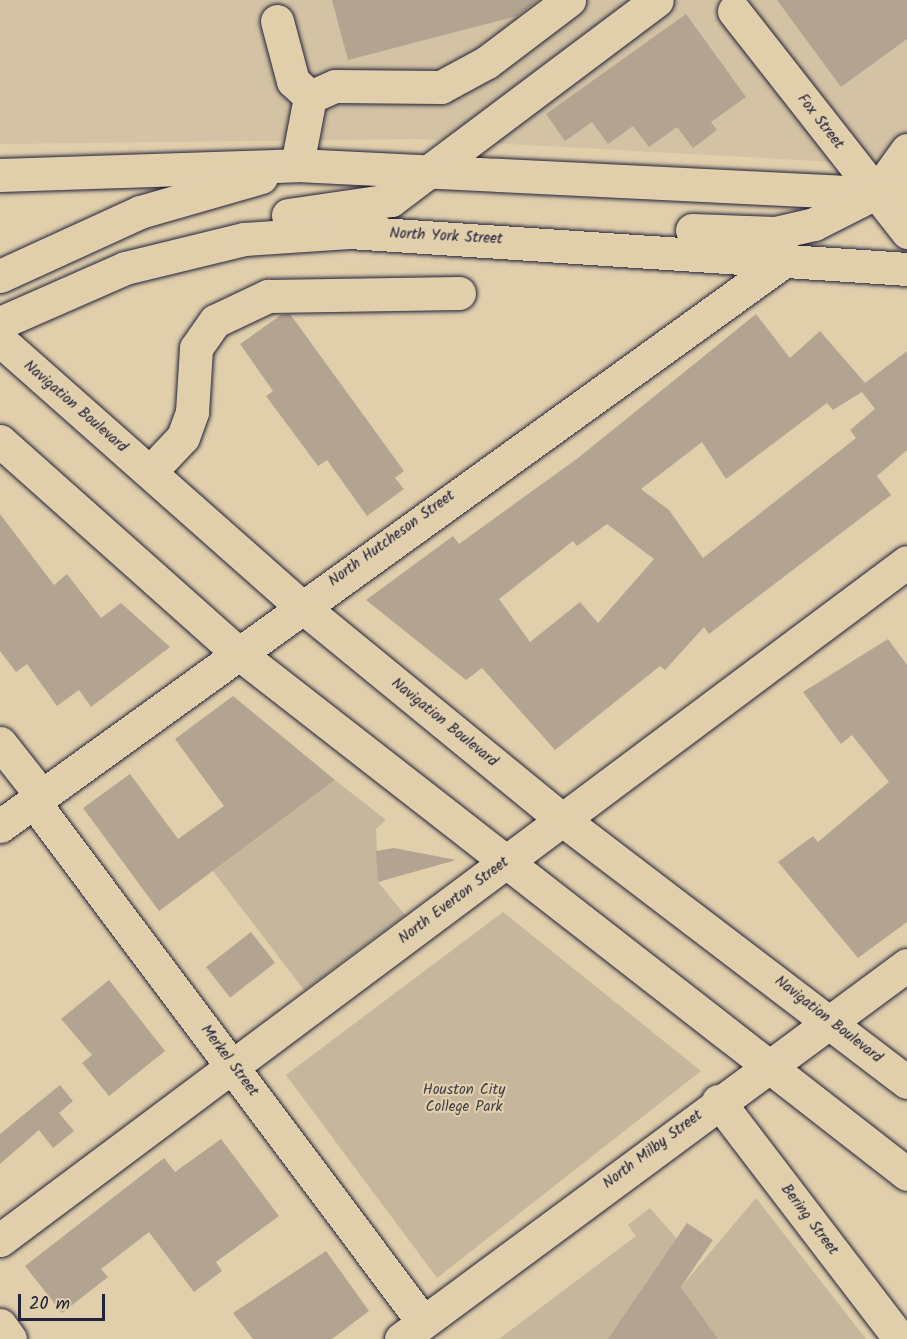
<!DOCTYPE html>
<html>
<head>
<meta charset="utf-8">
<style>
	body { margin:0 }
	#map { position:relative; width:907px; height:1339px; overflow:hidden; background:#e1cfac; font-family:Kalam,sans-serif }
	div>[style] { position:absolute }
	.built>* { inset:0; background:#d3c2a4 }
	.green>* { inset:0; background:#c5b69c }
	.building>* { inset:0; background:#b2a490; transform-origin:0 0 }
	.roads { filter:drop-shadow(0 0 2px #22223b) drop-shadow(0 0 2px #22223b) }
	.minor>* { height:33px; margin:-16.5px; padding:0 16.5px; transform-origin:16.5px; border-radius:16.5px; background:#e1cfac }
	.major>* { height:33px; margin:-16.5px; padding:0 16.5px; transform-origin:16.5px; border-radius:16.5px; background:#e1cfac }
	span { translate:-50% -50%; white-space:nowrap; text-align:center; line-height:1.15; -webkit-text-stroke:4.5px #e1cfac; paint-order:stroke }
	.street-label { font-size:15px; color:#22223b }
	.park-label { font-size:15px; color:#43404e }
	.scale { position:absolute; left:18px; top:1294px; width:87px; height:27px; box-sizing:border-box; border:3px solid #22223b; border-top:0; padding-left:8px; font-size:18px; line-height:21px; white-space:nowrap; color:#22223b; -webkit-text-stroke:4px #e1cfac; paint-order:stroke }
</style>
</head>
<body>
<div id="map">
	<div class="built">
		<div style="clip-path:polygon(0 0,907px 0,907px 166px,417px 139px,0 144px)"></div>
	</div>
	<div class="green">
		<div style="clip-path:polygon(335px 780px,386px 820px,376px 829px,378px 882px,405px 915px,304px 990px,213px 871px)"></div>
		<div style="clip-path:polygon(503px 912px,701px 1071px,437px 1278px,286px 1075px)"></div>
		<div style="clip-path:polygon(756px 1198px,866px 1339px,718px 1339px,681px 1287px)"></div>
		<div style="clip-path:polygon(650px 1208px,677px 1239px,611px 1339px,499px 1339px,636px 1236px,628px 1225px)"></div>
	</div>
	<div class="building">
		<div style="clip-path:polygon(332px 0,538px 0,517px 16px,348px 60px)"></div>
		<div style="clip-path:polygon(777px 0,907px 0,907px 39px,841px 87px)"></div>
		<div style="clip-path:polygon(686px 14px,746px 97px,711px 122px,717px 130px,693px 148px,677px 127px,649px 147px,633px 126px,608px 144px,592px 122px,565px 141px,546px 114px)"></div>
		<div style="clip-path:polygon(290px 314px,404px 471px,395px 478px,404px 489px,367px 516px,327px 460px,318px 466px,266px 396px,273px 391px,240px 344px,281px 315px)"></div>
		<div style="clip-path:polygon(evenodd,756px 314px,790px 358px,820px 331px,865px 383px,907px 351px,907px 450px,877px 476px,891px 495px,709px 634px,704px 627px,665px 670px,660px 666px,555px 750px,482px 668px,466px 680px,366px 600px,453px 536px,459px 544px,578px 458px,756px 314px,862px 392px,875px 409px,850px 430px,856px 438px,703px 558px,669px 510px,641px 489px,702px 442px,726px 479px,827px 403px,833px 410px,862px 392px,756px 314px,607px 524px,654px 559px,598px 623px,580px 602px,530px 642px,499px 599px,573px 541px,577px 546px,607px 524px)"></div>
		<div style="clip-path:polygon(0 514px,54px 585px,67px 574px,101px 618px,121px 603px,170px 647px,91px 707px,79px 690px,57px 706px,27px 664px,16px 672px,0 651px)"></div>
		<div style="clip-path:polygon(888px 639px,907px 665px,907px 922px,858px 958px,778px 862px,813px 836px,818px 842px,889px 782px,852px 735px,841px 744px,803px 692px)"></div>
		<div style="clip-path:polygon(233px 696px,335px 780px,159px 911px,83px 808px,130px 774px,178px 839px,224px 806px,175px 739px)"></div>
		<div style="clip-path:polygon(394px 848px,456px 860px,378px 882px,376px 851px)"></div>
		<div style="left:251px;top:932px;width:39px;height:57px;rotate:52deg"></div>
		<div style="clip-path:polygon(109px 980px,165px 1051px,109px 1096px,82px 1063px,92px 1055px,61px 1019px)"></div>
		<div style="clip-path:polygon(60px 1085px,73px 1101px,59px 1113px,74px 1131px,53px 1148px,39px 1130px,0 1164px,0 1134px)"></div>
		<div style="clip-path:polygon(221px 1139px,279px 1216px,216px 1262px,222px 1271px,194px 1292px,149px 1232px,101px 1269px,108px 1277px,62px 1313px,25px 1266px,164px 1158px,175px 1172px)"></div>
		<div style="clip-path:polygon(687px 1223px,713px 1240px,681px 1287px,718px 1339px,608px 1339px)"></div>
		<div style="clip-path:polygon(326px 1251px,369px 1311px,332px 1339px,253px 1339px,233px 1313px)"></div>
	</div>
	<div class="roads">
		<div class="minor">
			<div style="left:734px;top:11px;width:281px;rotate:51.9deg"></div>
			<div style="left:277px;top:21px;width:62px;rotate:75.1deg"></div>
			<div style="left:293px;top:81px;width:23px;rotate:43deg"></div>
			<div style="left:297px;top:165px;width:69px;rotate:-79.2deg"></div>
			<div style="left:310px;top:97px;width:27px;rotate:-24deg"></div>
			<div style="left:335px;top:86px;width:106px;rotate:0.5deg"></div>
			<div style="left:441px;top:87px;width:52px;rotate:-28.5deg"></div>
			<div style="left:487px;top:62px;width:103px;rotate:-37.1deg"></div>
			<div style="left:432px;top:169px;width:281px;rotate:-36.9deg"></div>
			<div style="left:876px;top:193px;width:53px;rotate:-54.2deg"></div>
			<div style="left:150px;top:472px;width:48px;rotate:-46.7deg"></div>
			<div style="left:183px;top:437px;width:27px;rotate:-70deg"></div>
			<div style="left:192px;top:412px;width:64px;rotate:-86.4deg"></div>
			<div style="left:196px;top:348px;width:33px;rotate:-55deg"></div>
			<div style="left:215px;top:321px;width:59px;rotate:-25.3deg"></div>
			<div style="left:268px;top:296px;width:191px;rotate:-0.9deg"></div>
			<div style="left:0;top:743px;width:66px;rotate:51.7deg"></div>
			<div style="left:33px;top:801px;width:651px;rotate:53.18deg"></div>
			<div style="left:0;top:826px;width:971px;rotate:-35.78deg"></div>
			<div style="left:718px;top:1101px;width:300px;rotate:52.6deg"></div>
			<div style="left:0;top:1240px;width:1132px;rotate:-36.78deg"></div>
			<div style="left:0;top:1325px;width:17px;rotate:54deg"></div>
			<div style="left:401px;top:1339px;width:629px;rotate:-36.47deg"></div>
		</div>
		<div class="major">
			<div style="left:0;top:175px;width:297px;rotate:-1.9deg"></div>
			<div style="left:297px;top:165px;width:611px;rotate:2.82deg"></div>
			<div style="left:288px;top:215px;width:104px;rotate:-8.3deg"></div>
			<div style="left:391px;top:200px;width:51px;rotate:-37.1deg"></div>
			<div style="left:692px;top:230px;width:83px;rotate:2.1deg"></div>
			<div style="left:775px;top:233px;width:40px;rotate:-13deg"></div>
			<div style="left:814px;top:224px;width:68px;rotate:-26.9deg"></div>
			<div style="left:0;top:276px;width:154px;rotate:-24.6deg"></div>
			<div style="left:140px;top:212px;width:126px;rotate:-16.1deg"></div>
			<div style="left:0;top:323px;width:137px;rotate:-23.7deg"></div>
			<div style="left:125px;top:268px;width:122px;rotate:-13.7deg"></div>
			<div style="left:244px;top:239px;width:105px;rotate:-3.8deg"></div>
			<div style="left:349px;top:232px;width:559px;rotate:3.79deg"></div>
			<div style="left:0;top:340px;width:400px;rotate:41.5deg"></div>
			<div style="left:300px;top:605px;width:340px;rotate:39.3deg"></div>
			<div style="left:563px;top:820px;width:432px;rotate:37.3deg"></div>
			<div style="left:0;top:441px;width:317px;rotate:41.7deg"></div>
			<div style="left:237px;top:652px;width:849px;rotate:37.92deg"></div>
		</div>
	</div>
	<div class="street-label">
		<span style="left:820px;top:122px;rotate:52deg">Fox Street</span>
		<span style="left:446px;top:237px;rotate:3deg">North York Street</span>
		<span style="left:75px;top:407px;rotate:41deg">Navigation Boulevard</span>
		<span style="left:392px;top:539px;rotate:-36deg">North Hutcheson Street</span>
		<span style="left:444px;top:723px;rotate:39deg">Navigation Boulevard</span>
		<span style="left:454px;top:901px;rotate:-37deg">North Everton Street</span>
		<span style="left:828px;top:1020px;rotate:38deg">Navigation Boulevard</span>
		<span style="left:229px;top:1061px;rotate:53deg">Merkel Street</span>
		<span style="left:653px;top:1150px;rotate:-37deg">North Milby Street</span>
		<span style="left:809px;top:1220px;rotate:53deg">Bering Street</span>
	</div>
	<div class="park-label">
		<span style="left:464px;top:1099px">Houston City<br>College Park</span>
	</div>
	<div class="scale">20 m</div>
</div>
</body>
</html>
